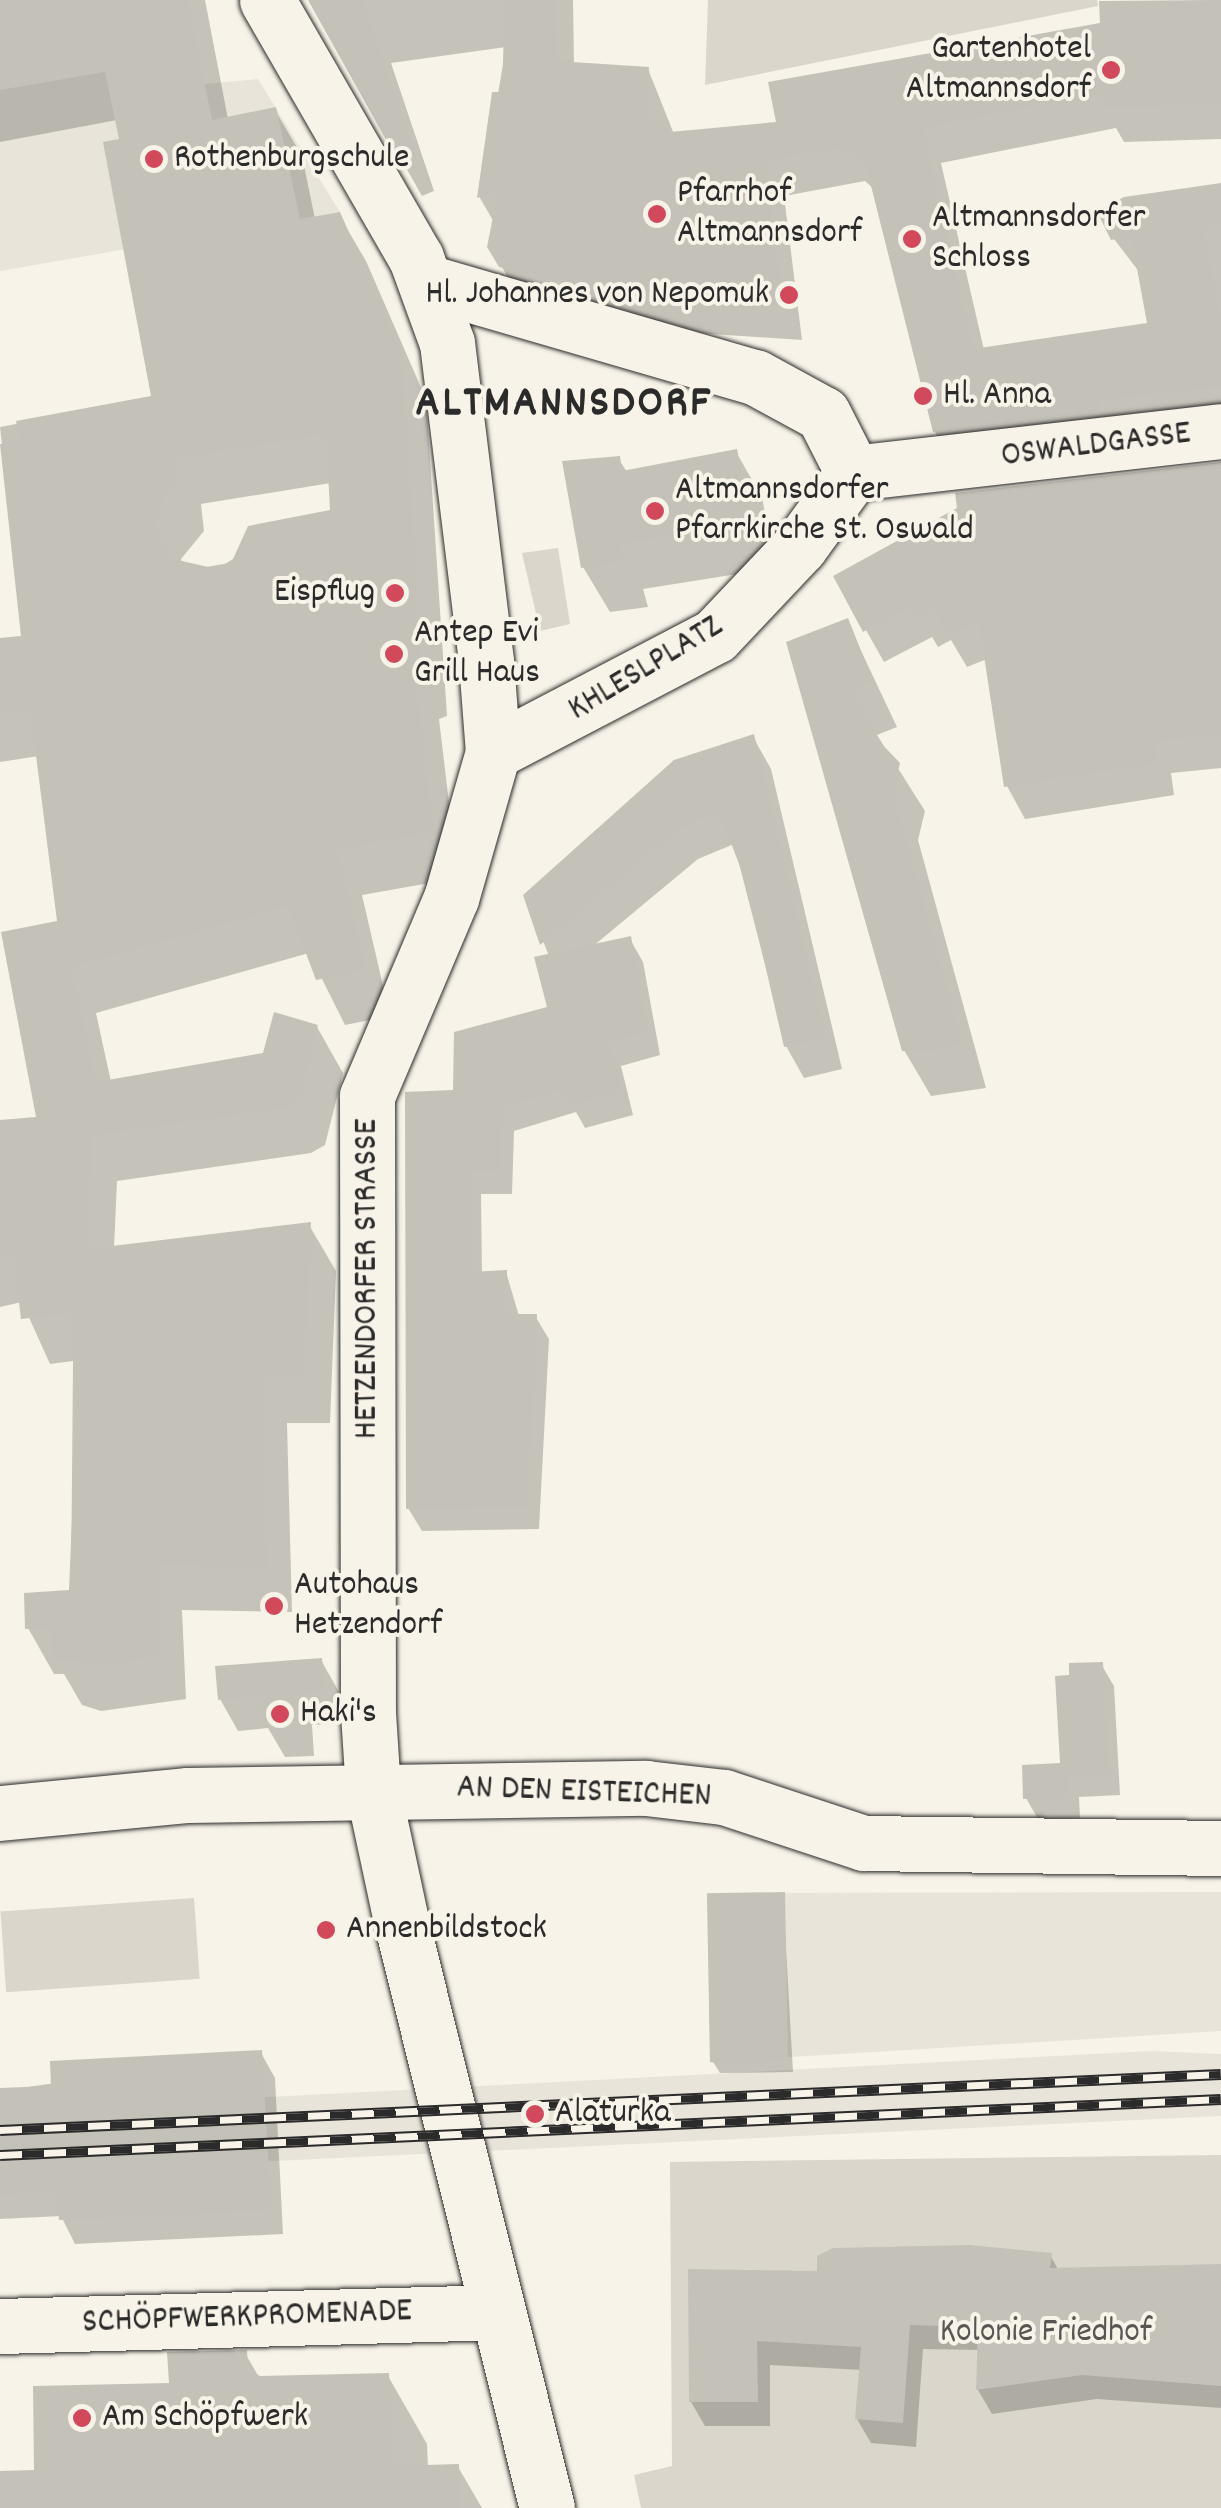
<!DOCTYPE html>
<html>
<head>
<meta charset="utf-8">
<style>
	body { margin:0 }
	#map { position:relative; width:1221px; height:2508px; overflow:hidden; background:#f7f3e8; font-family:Dekko,sans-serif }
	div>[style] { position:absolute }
	.built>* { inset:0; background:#e8e4da }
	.green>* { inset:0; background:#dad6cc; transform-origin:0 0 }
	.shadow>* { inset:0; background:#0003 }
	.building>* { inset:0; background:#c4c1b9; transform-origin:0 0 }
	.roads { filter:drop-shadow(0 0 2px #2b2b2b) drop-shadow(0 0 2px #2b2b2b) }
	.minor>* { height:55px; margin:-27.5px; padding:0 27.5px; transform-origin:27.5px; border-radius:27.5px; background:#f7f3e8 }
	.rail>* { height:11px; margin-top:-5.5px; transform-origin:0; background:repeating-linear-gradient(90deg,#f7f3e8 0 22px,#2b2b2b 0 44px); box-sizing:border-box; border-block:2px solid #2b2b2b }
	.dots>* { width:28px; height:28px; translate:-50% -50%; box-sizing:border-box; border:5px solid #f7f3e8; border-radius:50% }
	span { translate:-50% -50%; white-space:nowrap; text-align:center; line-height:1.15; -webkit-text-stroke:8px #f7f3e8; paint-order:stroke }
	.poi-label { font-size:35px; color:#2b2b2b }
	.right { translate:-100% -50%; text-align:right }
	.left { translate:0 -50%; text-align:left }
	.street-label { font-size:35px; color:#2b2b2b }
	.park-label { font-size:35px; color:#575653 }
	.district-label { font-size:45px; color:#2b2b2b; font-weight:700; letter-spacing:2.5px }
</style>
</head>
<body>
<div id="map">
	<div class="built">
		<div style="clip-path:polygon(0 0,205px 84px,258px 79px,340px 212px,0 271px)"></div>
		<div style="clip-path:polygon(1221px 1892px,1221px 2031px,710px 2062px,707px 1893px)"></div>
		<div style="clip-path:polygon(1152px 2051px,1221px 2054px,1221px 2116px,234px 2163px,231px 2099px)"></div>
	</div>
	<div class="green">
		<div style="clip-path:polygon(708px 0,1097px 0,1098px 6px,705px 85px)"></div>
		<div style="clip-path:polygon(558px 548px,570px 624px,540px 631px,522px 553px)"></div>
		<div style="left:194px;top:1898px;width:81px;height:194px;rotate:86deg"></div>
		<div style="clip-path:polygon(1221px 2155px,1221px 2508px,641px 2508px,634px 2475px,672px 2466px,670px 2162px)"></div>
	</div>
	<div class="shadow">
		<div style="clip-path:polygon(evenodd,0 0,205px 0,228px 119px,275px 110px,302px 156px,315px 219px,339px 215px,366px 261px,426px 399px,447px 716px,439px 719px,458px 878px,362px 895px,390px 1016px,345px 1025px,309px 953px,96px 1013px,111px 1082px,264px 1055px,317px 1027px,343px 1073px,325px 1145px,311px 1153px,117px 1181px,114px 1248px,309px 1225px,336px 1271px,330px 1423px,287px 1423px,292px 1612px,182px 1610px,186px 1699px,101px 1711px,82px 1705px,64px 1674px,54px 1674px,28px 1628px,71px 1592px,73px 1361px,50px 1364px,22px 1302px,0 1307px,0 1223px,44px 1146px,60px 923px,39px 756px,0 762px,0 641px,24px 638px,0 427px,154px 398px,117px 120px,0 142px,0 0,331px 483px,333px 512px,235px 562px,183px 571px,181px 559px,204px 531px,201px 504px,331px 483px)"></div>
		<div style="clip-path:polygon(311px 0,573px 0,574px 65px,648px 69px,674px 134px,779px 125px,1102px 25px,1102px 3px,1221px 0,1221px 139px,1124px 142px,1116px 128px,941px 163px,984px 350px,1150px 325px,1140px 273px,1114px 239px,1221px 186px,1221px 423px,955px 467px,935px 432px,874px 189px,865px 181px,784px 196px,802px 340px,652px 330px,522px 301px,490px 247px,495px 224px,480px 198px,506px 47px,391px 63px,434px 191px,422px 196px)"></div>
		<div style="clip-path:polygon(736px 452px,762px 497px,775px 568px,643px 589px,648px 607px,610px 612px,583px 567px,618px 458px,627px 472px)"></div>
		<div style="clip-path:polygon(1221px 465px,1221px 768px,1171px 773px,1174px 795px,1025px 819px,1007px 786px,987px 659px,967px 667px,951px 640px,938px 647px,932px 637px,884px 662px,836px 577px)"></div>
		<div style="clip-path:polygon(847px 621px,897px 727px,877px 735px,925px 811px,918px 840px,986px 1088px,931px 1096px,904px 1050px,789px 644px)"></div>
		<div style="clip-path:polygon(753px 737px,771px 769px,842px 1069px,804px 1078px,786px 1046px,734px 844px,698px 859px,592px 947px,630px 939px,643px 962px,660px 1055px,621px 1066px,633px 1115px,585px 1128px,576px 1112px,514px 1131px,512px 1194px,481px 1194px,482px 1274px,506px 1272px,519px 1316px,535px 1316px,549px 1339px,539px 1529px,422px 1531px,408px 1508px,455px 1092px,550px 1009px,549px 956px,525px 896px,675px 763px)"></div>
		<div style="clip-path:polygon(321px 1660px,339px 1692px,342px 1723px,312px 1725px,314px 1756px,285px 1757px,268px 1728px,238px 1731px,220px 1699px)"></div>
		<div style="clip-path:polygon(1101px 1664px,1114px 1686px,1120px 1795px,1079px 1797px,1080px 1818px,1038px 1819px,1026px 1798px,1063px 1766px,1072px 1677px)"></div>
		<div style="clip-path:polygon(783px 1895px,793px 2072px,720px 2073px,713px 2062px)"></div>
		<div style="clip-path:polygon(261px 2053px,275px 2078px,283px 2234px,75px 2244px,61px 2216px,0 2219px,0 2091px)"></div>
		<div style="clip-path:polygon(1050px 2255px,1059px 2271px,1221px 2290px,1221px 2408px,1097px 2399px,992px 2414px,978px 2390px,979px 2350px,923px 2349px,916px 2447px,871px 2443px,857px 2419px,862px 2370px,770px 2365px,770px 2426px,705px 2426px,691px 2402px,819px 2274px)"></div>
		<div style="clip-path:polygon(245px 2353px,260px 2379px,388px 2376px,427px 2444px,428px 2468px,458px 2467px,482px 2508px,0 2508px,0 2473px,37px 2472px,171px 2385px)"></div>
	</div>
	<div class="building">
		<div style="clip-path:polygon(evenodd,0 0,188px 0,212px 120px,276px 107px,300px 219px,340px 212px,401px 351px,422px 670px,415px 673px,433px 832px,337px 849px,366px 970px,316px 980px,288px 906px,71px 967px,96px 1082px,263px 1053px,274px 1012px,318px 1025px,300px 1099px,284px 1108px,92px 1135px,87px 1249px,311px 1222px,304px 1377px,262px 1378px,267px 1567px,157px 1564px,161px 1654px,123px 1663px,53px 1660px,51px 1628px,25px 1629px,24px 1593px,69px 1590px,77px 1399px,71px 1313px,21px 1319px,13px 1253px,0 1256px,0 1120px,36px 1117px,1px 932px,57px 921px,30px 708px,0 712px,0 638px,21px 636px,0 444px,20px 441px,16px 421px,151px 396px,103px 142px,119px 139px,105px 72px,0 90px,0 0,326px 434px,330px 510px,248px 526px,233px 559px,217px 569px,169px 558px,155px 525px,166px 489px,179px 484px,176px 458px,326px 434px)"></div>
		<div style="clip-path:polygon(308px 0,363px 0,416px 156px,399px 163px)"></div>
		<div style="clip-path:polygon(505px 0,555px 0,557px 61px,649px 67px,646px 120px,669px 121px,670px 132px,776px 122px,768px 82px,1100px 23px,1099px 1px,1221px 0,1221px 104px,1102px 108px,1102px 93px,923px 128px,973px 349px,1147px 323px,1131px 236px,1111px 240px,1097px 212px,1124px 197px,1221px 183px,1221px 224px,1203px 227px,1221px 322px,1221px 386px,1099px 400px,1101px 413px,933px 432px,866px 166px,843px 147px,766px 161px,784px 306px,630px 295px,499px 267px,487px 247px,498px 192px,477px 198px,492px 92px,502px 92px)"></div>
		<div style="clip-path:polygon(737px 449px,751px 522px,619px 544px,623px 561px,581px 568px,562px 461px,620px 456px,622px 471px)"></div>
		<div style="clip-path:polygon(1221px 462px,1221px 735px,1154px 741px,1157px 763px,1004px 787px,979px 623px,946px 636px,935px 606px,917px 617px,912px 606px,863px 632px,833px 576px,957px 508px,955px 493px)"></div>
		<div style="clip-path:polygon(848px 618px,873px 681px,853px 689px,876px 738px,900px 763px,893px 793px,962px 1043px,926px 1052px,902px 1051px,786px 642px)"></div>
		<div style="clip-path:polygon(754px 734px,826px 1038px,784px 1047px,746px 882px,719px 812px,680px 828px,540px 945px,523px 895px,674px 760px)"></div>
		<div style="clip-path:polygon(631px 936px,648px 1031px,609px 1043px,622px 1091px,570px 1105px,563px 1090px,502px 1107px,500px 1171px,469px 1171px,470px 1272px,507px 1270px,506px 1314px,537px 1314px,527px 1507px,406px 1509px,405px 1092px,453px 1090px,454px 1032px,547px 1007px,534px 957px)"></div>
		<div style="clip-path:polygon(322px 1658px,325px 1691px,296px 1694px,298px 1725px,264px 1726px,262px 1696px,218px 1700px,215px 1666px)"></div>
		<div style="clip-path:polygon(1103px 1662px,1109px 1774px,1069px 1776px,1069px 1797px,1023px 1799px,1022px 1765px,1060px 1763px,1055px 1676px,1069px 1675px,1069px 1663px)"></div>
		<div style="left:785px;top:1892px;width:169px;height:78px;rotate:89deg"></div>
		<div style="clip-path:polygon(262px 2050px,271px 2210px,59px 2220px,57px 2192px,0 2195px,0 2088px,51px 2086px,50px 2061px)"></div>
		<div style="clip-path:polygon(970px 2245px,1052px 2253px,1050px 2268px,1221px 2264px,1221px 2386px,1082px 2375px,976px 2390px,978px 2327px,910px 2325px,903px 2423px,855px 2419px,861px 2347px,757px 2341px,758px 2402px,689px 2402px,688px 2269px,817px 2271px,817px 2256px,833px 2248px)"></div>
		<div style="clip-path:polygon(247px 2350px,248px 2370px,260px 2376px,389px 2373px,392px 2466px,459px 2464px,460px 2508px,0 2508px,0 2471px,34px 2470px,33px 2386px,169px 2383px,167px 2352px)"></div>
	</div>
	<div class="roads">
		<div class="minor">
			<div style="left:267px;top:0;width:298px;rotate:60deg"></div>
			<div style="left:416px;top:258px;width:90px;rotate:70deg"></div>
			<div style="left:447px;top:343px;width:321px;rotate:83deg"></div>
			<div style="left:486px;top:662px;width:90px;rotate:85.6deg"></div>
			<div style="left:493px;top:752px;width:152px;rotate:106deg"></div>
			<div style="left:451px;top:898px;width:215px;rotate:113deg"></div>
			<div style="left:367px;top:1096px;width:617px;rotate:89.91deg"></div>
			<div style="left:368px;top:1713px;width:77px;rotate:86.3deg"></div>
			<div style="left:373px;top:1790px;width:134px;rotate:77.9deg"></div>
			<div style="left:401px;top:1921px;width:605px;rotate:76.03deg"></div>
			<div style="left:427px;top:282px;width:341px;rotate:16.2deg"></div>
			<div style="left:755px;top:377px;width:77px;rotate:28.6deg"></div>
			<div style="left:823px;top:414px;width:66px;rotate:63deg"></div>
			<div style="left:853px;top:473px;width:370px;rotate:-6.5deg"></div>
			<div style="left:493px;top:752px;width:250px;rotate:-27.6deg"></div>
			<div style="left:715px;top:636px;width:124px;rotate:-46.6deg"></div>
			<div style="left:800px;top:546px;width:90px;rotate:-54deg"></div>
			<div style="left:0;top:1813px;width:189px;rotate:-5.5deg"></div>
			<div style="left:188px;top:1795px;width:458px;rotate:-0.9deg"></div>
			<div style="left:646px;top:1788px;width:79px;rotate:6.6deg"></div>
			<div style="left:724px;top:1797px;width:147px;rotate:18.2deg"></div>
			<div style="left:864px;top:1843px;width:357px;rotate:0.8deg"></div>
			<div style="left:0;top:2326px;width:493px;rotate:-1.6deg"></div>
		</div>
	</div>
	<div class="rail">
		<div style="left:0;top:2130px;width:1222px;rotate:-2.63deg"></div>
		<div style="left:0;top:2155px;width:1222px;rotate:-2.63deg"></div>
	</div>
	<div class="dots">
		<div style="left:1111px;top:70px;background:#d1495b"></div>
		<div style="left:154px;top:159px;background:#d1495b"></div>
		<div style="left:657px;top:214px;background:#d1495b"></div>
		<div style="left:912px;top:239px;background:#d1495b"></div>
		<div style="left:789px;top:295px;background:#d1495b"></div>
		<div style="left:923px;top:396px;background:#d1495b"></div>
		<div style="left:655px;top:511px;background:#d1495b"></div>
		<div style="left:395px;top:593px;background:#d1495b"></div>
		<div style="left:394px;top:654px;background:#d1495b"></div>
		<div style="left:274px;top:1606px;background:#d1495b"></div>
		<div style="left:280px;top:1714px;background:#d1495b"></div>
		<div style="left:326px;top:1930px;background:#d1495b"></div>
		<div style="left:535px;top:2114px;background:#d1495b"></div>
		<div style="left:82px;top:2418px;background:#d1495b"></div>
	</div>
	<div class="poi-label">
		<span class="right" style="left:1091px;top:70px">Gartenhotel<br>Altmannsdorf</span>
		<span class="left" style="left:174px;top:159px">Rothenburgschule</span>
		<span class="left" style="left:677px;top:214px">Pfarrhof<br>Altmannsdorf</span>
		<span class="left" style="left:932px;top:239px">Altmannsdorfer<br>Schloss</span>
		<span class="right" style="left:769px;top:295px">Hl. Johannes von Nepomuk</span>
		<span class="left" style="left:943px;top:396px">Hl. Anna</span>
		<span class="left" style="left:675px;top:511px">Altmannsdorfer<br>Pfarrkirche St. Oswald</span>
		<span class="right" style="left:375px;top:593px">Eispflug</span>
		<span class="left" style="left:414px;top:654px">Antep Evi<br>Grill Haus</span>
		<span class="left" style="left:294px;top:1606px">Autohaus<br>Hetzendorf</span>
		<span class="left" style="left:300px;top:1714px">Haki's</span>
		<span class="left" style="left:346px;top:1930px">Annenbildstock</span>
		<span class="left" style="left:555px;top:2114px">Alaturka</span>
		<span class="left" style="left:102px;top:2418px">Am Schöpfwerk</span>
	</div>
	<div class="street-label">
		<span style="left:1096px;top:446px;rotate:-7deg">OSWALDGASSE</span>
		<span style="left:646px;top:669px;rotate:-31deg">KHLESLPLATZ</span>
		<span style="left:368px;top:1279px;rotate:-90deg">HETZENDORFER STRASSE</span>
		<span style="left:584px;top:1793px;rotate:2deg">AN DEN EISTEICHEN</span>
		<span style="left:247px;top:2318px;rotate:-2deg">SCHÖPFWERKPROMENADE</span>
	</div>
	<div class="park-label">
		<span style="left:1046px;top:2333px">Kolonie Friedhof</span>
	</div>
	<div class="district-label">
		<span style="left:564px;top:406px">ALTMANNSDORF</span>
	</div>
</div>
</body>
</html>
